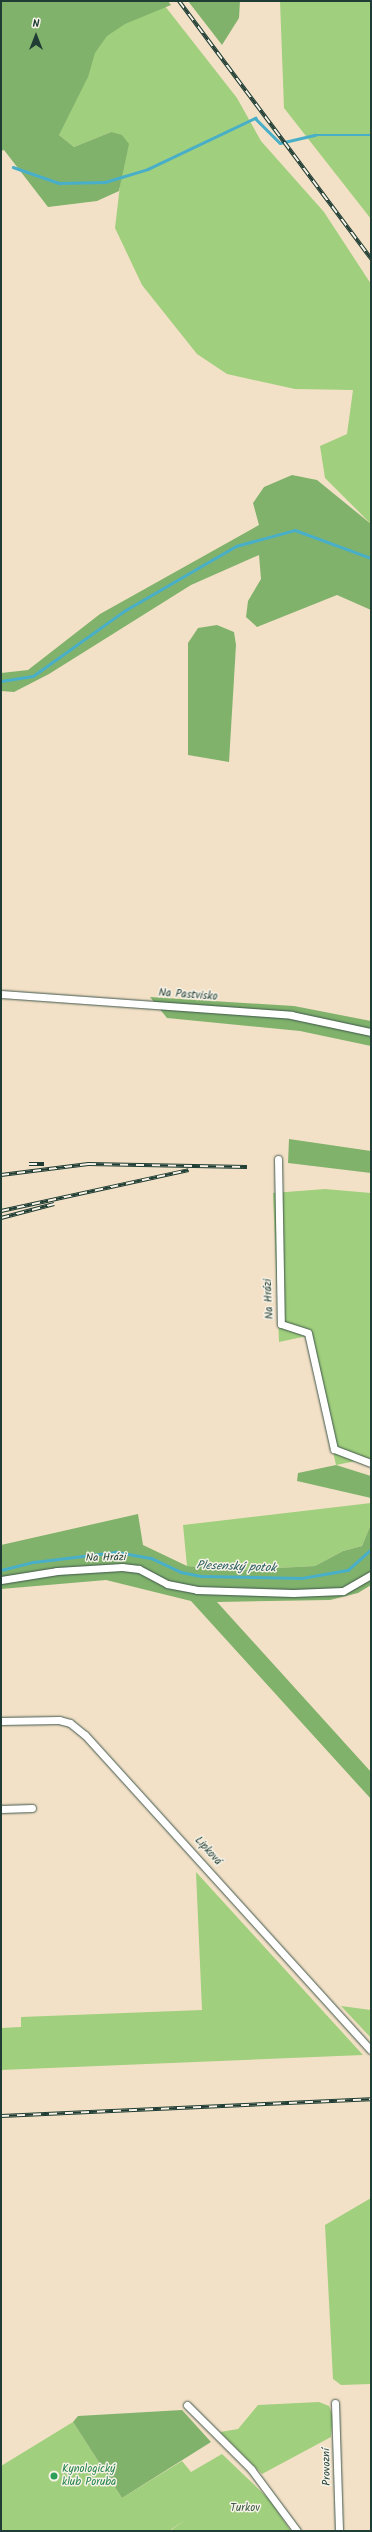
<!DOCTYPE html>
<html>
<head>
<meta charset="utf-8">
<style>
	body { margin:0 }
	#map { position:relative; width:372px; height:2532px; overflow:hidden; background:#f3e1c7; font-family:Kalam,sans-serif }
	div>[style] { position:absolute }
	.green>* { inset:0; background:#a0cf7d }
	.forest>* { inset:0; background:#80b26c }
	.stream>* { height:2.5px; margin:-1.25px; padding:0 1.25px; transform-origin:1.25px; border-radius:1.25px; background:#49afc8 }
	.roads { filter:drop-shadow(0 0 1px #3f564a) drop-shadow(0 0 1px #3f564a) }
	.street>* { height:7px; margin:-3.5px; padding:0 3.5px; transform-origin:3.5px; border-radius:3.5px; background:#fff }
	.rail>* { height:4px; margin-top:-2px; transform-origin:0; background:repeating-linear-gradient(90deg,#f7f3e8 0 8px,#1f3d34 0 16px); box-sizing:border-box; border-block:1px solid #1f3d34 }
	.dots>* { width:11px; height:11px; translate:-50% -50%; box-sizing:border-box; border:2px solid #f7f3e8; border-radius:50% }
	span { translate:-50% -50%; white-space:nowrap; text-align:center; line-height:1.15; -webkit-text-stroke:3px #f7f3e8; paint-order:stroke }
	.street-label { font-size:11px; color:#1f3d34 }
	.leisure-label { font-size:11px; color:#27864d }
	.left { translate:0 -50%; text-align:left }
	.park-label { font-size:11px; color:#395a43 }
	.water-label { font-size:12px; color:#2c5f60; font-style:italic }
	.frame { position:absolute; inset:0; border:2px solid #1f3d34; pointer-events:none }
	.north { position:absolute; left:16px; top:16px; width:40px; height:40px; -webkit-text-stroke:3px #f7f3e8; paint-order:stroke; rotate:0deg; font-size:11px; font-weight:700; line-height:16px; text-align:center; color:#1f3d34 }
	.north::after { content:''; display:block; margin:auto; width:14px; height:18px; background:#1f3d34; clip-path:polygon(50% 0,100% 100%,50% 72%,0 100%) }
</style>
</head>
<body>
<div id="map">
	<div class="green">
		<div style="clip-path:polygon(161px 1px,237px 98px,261px 141px,324px 212px,371px 284px,371px 524px,325px 478px,320px 446px,347px 434px,353px 390px,295px 389px,227px 374px,197px 354px,142px 285px,115px 228px,121px 177px,111px 132px,74px 147px,59px 135px,83px 59px,80px 37px)"></div>
		<div style="clip-path:polygon(280px 1px,371px 1px,371px 219px,284px 108px)"></div>
		<div style="clip-path:polygon(325px 1189px,371px 1193px,371px 1458px,336px 1465px,307px 1336px,279px 1342px,273px 1193px)"></div>
		<div style="clip-path:polygon(371px 1503px,371px 1524px,362px 1546px,343px 1551px,315px 1566px,240px 1570px,187px 1566px,183px 1525px)"></div>
		<div style="clip-path:polygon(196px 1872px,363px 2055px,1px 2070px,1px 2028px,21px 2027px,21px 2017px,202px 2010px)"></div>
		<div style="clip-path:polygon(341px 2006px,371px 2010px,371px 2038px)"></div>
		<div style="clip-path:polygon(371px 2198px,371px 2384px,341px 2385px,333px 2379px,325px 2225px)"></div>
		<div style="clip-path:polygon(319px 2402px,329px 2406px,333px 2417px,331px 2437px,262px 2474px,220px 2432px,238px 2429px,258px 2405px)"></div>
		<div style="clip-path:polygon(73px 2422px,122px 2498px,182px 2461px,191px 2472px,222px 2454px,269px 2499px,291px 2531px,170px 2531px,186px 2519px,169px 2531px,1px 2531px,1px 2466px)"></div>
	</div>
	<div class="forest">
		<div style="clip-path:polygon(1px 1px,168px 1px,171px 5px,125px 24px,107px 36px,95px 53px,88px 77px,59px 135px,74px 147px,111px 132px,122px 135px,129px 144px,119px 191px,97px 201px,48px 207px,4px 150px,1px 151px)"></div>
		<div style="clip-path:polygon(188px 1px,240px 1px,239px 18px,222px 45px)"></div>
		<div style="clip-path:polygon(292px 475px,317px 480px,371px 524px,371px 610px,337px 595px,257px 627px,246px 617px,248px 601px,261px 579px,259px 555px,191px 585px,49px 674px,14px 692px,1px 691px,1px 673px,28px 670px,100px 614px,259px 525px,253px 503px,264px 487px)"></div>
		<div style="clip-path:polygon(217px 625px,234px 632px,236px 645px,229px 762px,188px 755px,188px 643px,198px 628px)"></div>
		<div style="clip-path:polygon(150px 997px,294px 1006px,371px 1021px,371px 1046px,300px 1031px,167px 1018px)"></div>
		<div style="clip-path:polygon(289px 1139px,371px 1151px,371px 1173px,288px 1163px)"></div>
		<div style="clip-path:polygon(336px 1465px,371px 1476px,371px 1498px,297px 1481px,298px 1473px)"></div>
		<div style="clip-path:polygon(138px 1514px,143px 1545px,187px 1566px,240px 1570px,315px 1566px,343px 1551px,362px 1546px,371px 1524px,371px 1585px,358px 1593px,330px 1600px,217px 1602px,371px 1772px,371px 1799px,191px 1601px,106px 1580px,1px 1589px,1px 1545px)"></div>
		<div style="clip-path:polygon(182px 2410px,211px 2442px,122px 2498px,73px 2422px,78px 2416px)"></div>
	</div>
	<div class="stream">
		<div style="left:13px;top:167px;width:49px;rotate:19.2deg"></div>
		<div style="left:59px;top:183px;width:46px;rotate:-1.2deg"></div>
		<div style="left:105px;top:182px;width:45px;rotate:-16.8deg"></div>
		<div style="left:148px;top:169px;width:119px;rotate:-25.5deg"></div>
		<div style="left:255px;top:118px;width:35px;rotate:45deg"></div>
		<div style="left:280px;top:143px;width:36px;rotate:-13deg"></div>
		<div style="left:315px;top:135px;width:56px"></div>
		<div style="left:1px;top:681px;width:32px;rotate:-9deg"></div>
		<div style="left:33px;top:676px;width:112px;rotate:-35.5deg"></div>
		<div style="left:124px;top:611px;width:129px;rotate:-30.1deg"></div>
		<div style="left:236px;top:546px;width:61px;rotate:-15.2deg"></div>
		<div style="left:295px;top:530px;width:81px;rotate:20.2deg"></div>
		<div style="left:1px;top:1570px;width:34px;rotate:-14deg"></div>
		<div style="left:34px;top:1562px;width:84px;rotate:-6.9deg"></div>
		<div style="left:117px;top:1552px;width:35px;rotate:10deg"></div>
		<div style="left:151px;top:1558px;width:33px;rotate:25deg"></div>
		<div style="left:181px;top:1572px;width:20px;rotate:11deg"></div>
		<div style="left:201px;top:1576px;width:101px;rotate:1.1deg"></div>
		<div style="left:302px;top:1578px;width:47px;rotate:-9.9deg"></div>
		<div style="left:348px;top:1570px;width:31px;rotate:-42deg"></div>
	</div>
	<div class="roads">
		<div class="street">
			<div style="left:1px;top:994px;width:291px;rotate:4.1deg"></div>
			<div style="left:291px;top:1015px;width:82px;rotate:12deg"></div>
			<div style="left:278px;top:1159px;width:165px;rotate:89deg"></div>
			<div style="left:281px;top:1324px;width:28px;rotate:18deg"></div>
			<div style="left:308px;top:1333px;width:119px;rotate:77.4deg"></div>
			<div style="left:334px;top:1449px;width:40px;rotate:21deg"></div>
			<div style="left:1px;top:1580px;width:57px;rotate:-9.1deg"></div>
			<div style="left:57px;top:1571px;width:65px;rotate:-3.5deg"></div>
			<div style="left:122px;top:1567px;width:17px;rotate:7deg"></div>
			<div style="left:139px;top:1569px;width:32px;rotate:28deg"></div>
			<div style="left:167px;top:1584px;width:31px;rotate:11deg"></div>
			<div style="left:197px;top:1590px;width:96px;rotate:1.8deg"></div>
			<div style="left:293px;top:1593px;width:50px;rotate:-2.3deg"></div>
			<div style="left:343px;top:1591px;width:32px;rotate:-30deg"></div>
			<div style="left:1px;top:1721px;width:58px;rotate:-1deg"></div>
			<div style="left:59px;top:1720px;width:11px;rotate:15deg"></div>
			<div style="left:70px;top:1723px;width:19px;rotate:39deg"></div>
			<div style="left:85px;top:1735px;width:425px;rotate:47.8deg"></div>
			<div style="left:1px;top:1809px;width:31px;rotate:-2deg"></div>
			<div style="left:335px;top:2403px;width:128px;rotate:88.2deg"></div>
			<div style="left:187px;top:2405px;width:91px;rotate:45deg"></div>
			<div style="left:251px;top:2469px;width:77px;rotate:53.4deg"></div>
		</div>
	</div>
	<div class="rail">
		<div style="left:179px;top:1px;width:322px;rotate:53.3deg"></div>
		<div style="left:29px;top:1164px;width:15px"></div>
		<div style="left:1px;top:1175px;width:88px;rotate:-7.2deg"></div>
		<div style="left:88px;top:1164px;width:159px;rotate:1.1deg"></div>
		<div style="left:1px;top:1211px;width:192px;rotate:-12.3deg"></div>
		<div style="left:1px;top:1218px;width:55px;rotate:-14.8deg"></div>
		<div style="left:1px;top:2116px;width:370px;rotate:-2.6deg"></div>
	</div>
	<div class="dots">
		<div style="left:54px;top:2476px;background:#2e9e5b"></div>
	</div>
	<div class="street-label">
		<span style="left:188px;top:995px;rotate:4deg">Na Pastvisko</span>
		<span style="left:269px;top:1299px;rotate:-93deg">Na Hrázi</span>
		<span style="left:106px;top:1558px;rotate:-1deg">Na Hrázi</span>
		<span style="left:208px;top:1851px;rotate:48deg">Lipková</span>
		<span style="left:327px;top:2467px;rotate:-91deg">Provozní</span>
	</div>
	<div class="leisure-label">
		<span class="left" style="left:62px;top:2476px">Kynologický<br>klub Poruba</span>
	</div>
	<div class="park-label">
		<span style="left:245px;top:2508px">Turkov</span>
	</div>
	<div class="water-label">
		<span style="left:236px;top:1567px;rotate:2deg">Plesenský potok</span>
	</div>
	<div class="frame"></div>
	<div class="north">N</div>
</div>
</body>
</html>
